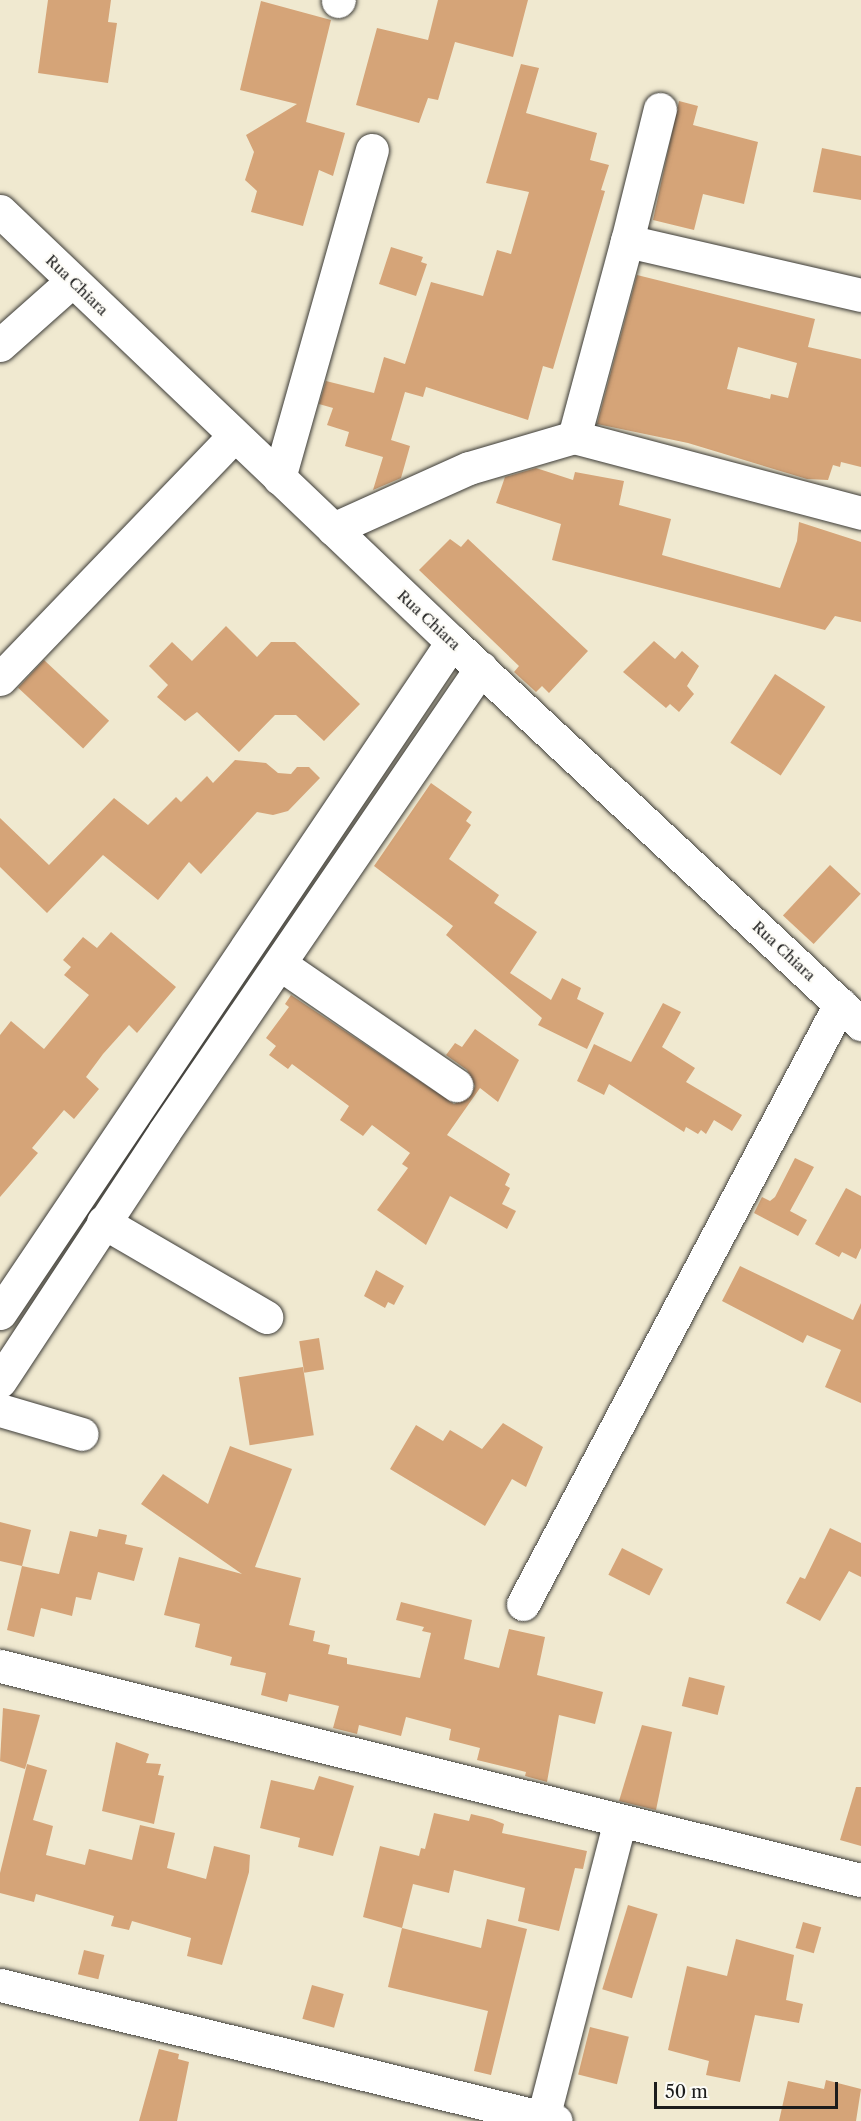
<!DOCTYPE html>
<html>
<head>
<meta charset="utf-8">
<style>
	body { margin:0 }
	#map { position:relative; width:861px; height:2121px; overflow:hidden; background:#f0e9d0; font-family:"Libre Caslon Text",serif }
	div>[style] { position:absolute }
	.building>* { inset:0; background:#d5a478; transform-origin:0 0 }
	.roads { filter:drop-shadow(0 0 2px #3c3b37) drop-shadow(0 0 2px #3c3b37) }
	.minor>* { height:33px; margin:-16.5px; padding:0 16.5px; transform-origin:16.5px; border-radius:16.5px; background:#fff }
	span { translate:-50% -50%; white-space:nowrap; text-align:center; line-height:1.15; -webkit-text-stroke:4.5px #fdfcf7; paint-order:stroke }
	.street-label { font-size:15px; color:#1c1c1c }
	.scale { position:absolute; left:654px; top:2082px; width:184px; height:27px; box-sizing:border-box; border:3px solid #1c1c1c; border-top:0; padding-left:8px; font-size:18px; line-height:21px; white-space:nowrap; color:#1c1c1c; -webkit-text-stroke:4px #fdfcf7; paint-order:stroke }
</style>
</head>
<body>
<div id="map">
	<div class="building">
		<div style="clip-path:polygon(48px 0,111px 0,108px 22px,117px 23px,108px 83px,38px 73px)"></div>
		<div style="clip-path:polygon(438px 0,528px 0,513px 57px,455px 42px,438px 100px,428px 98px,419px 123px,356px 105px,377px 28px,428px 40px)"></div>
		<div style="clip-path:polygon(261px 1px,331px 20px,306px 122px,345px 133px,333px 176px,319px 170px,303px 226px,251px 212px,257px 191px,245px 180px,254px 152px,246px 135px,297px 104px,240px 90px)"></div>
		<div style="clip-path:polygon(521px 64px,539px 68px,526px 113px,597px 133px,590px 160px,609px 165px,601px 190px,605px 191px,553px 369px,543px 366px,528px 420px,426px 387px,423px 397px,405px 392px,391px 440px,410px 446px,401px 478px,373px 490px,383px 457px,345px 446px,349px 432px,327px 425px,333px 408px,319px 404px,326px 381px,374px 393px,384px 357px,405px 364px,431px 282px,483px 296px,497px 250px,511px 254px,529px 192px,486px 183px)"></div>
		<div style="clip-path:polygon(679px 101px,698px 106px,693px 125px,758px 142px,744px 204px,703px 194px,694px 230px,653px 220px)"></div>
		<div style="clip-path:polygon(822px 148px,861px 156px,861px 200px,813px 192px)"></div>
		<div style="clip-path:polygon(391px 247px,423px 257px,421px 262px,427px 264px,416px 296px,379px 284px)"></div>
		<div style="clip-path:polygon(evenodd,637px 275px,815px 319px,808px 347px,861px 359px,861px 467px,841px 462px,840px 467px,833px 465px,828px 480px,807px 479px,688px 443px,597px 424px,637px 275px,738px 347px,797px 363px,788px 398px,771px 394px,770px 399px,727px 389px,738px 347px)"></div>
		<div style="clip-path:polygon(536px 468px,573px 480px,575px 472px,624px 481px,619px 505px,671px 519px,662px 555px,780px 588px,797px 541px,799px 522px,861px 542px,861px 622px,835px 616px,825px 630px,552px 560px,561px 524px,496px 503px,505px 477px)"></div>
		<div style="clip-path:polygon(450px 539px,461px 547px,468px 539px,588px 651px,549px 693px,542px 686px,536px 692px,514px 672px,519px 666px,419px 570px)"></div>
		<div style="clip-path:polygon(226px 626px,257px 657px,271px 642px,295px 642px,360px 704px,324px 741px,296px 715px,275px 715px,239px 752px,197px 712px,185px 721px,157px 697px,168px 685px,149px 666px,172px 642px,192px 661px)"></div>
		<div style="clip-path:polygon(654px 641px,675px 659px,682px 651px,699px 666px,687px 686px,694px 694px,679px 712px,670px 704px,666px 708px,623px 672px)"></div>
		<div style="left:44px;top:660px;width:89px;height:38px;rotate:43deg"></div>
		<div style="left:775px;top:674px;width:60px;height:82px;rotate:33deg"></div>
		<div style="clip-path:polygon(235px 760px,266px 763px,278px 773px,291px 774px,297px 767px,309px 767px,320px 778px,288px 811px,273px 815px,257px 812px,201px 874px,189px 862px,158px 900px,103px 855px,47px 913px,0 867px,0 818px,49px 865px,114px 798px,148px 825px,176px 797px,181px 802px,207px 776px,213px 783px)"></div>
		<div style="clip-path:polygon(431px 783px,472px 812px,466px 821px,471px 825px,449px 859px,499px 895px,494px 903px,537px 932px,510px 973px,551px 1000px,562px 978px,581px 988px,577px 999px,604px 1013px,587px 1049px,538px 1025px,542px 1018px,446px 935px,453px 926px,374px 866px)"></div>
		<div style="left:830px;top:865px;width:42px;height:69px;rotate:43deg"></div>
		<div style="clip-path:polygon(111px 932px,176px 987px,137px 1033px,129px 1025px,103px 1054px,86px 1077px,99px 1089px,74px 1119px,64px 1110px,32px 1148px,38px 1153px,0 1197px,0 1035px,11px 1021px,44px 1049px,89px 995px,64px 975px,71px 967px,63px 960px,83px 937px,97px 948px)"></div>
		<div style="clip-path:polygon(291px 995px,454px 1104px,471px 1096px,475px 1086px,467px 1070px,446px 1055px,455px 1043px,462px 1047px,475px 1029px,519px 1060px,498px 1102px,480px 1088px,447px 1135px,510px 1174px,505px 1185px,510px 1188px,502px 1204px,516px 1211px,507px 1229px,450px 1196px,426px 1245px,377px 1210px,408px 1168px,402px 1164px,410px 1153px,372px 1125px,363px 1136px,340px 1120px,349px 1106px,292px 1064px,288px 1069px,269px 1055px,276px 1046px,266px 1038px,289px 1007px,285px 1004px)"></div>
		<div style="clip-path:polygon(663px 1003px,681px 1012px,662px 1047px,695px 1068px,686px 1082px,742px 1115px,732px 1131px,714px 1120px,706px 1134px,701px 1130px,698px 1134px,686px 1127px,684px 1132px,609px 1084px,604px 1095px,577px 1081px,594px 1044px,631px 1062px)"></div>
		<div style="clip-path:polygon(795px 1158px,814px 1167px,790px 1211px,807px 1220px,798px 1236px,754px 1213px,762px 1197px,770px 1201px,775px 1197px)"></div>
		<div style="clip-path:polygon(846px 1188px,861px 1196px,861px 1248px,856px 1259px,842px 1252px,839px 1257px,815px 1244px)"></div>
		<div style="clip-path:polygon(740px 1266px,853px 1320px,861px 1303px,861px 1403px,825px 1387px,841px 1350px,807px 1335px,803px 1343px,722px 1301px)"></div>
		<div style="clip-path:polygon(376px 1270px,404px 1286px,394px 1305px,388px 1302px,385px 1308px,364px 1296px)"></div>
		<div style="left:319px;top:1338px;width:32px;height:20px;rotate:81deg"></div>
		<div style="left:303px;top:1367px;width:69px;height:65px;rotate:81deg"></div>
		<div style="clip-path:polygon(503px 1423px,543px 1447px,526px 1487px,512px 1479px,485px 1526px,390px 1469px,416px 1425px,443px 1441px,450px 1430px,482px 1449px)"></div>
		<div style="clip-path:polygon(230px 1446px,292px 1469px,255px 1567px,301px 1578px,289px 1625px,315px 1631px,313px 1641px,330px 1645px,328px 1654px,347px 1658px,347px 1664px,420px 1678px,431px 1633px,422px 1631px,424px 1627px,396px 1620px,401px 1602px,472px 1620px,464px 1659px,499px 1668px,509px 1629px,545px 1637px,537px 1675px,603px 1692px,595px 1724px,559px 1715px,547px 1782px,525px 1776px,526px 1772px,477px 1760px,480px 1748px,449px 1740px,451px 1729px,406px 1717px,401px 1736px,359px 1725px,357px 1734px,333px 1728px,339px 1706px,289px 1694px,287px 1702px,261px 1695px,266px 1673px,230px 1665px,232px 1657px,195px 1647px,200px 1624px,164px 1615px,179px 1557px,242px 1574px,141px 1504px,163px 1474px,208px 1504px)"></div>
		<div style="clip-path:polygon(0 1522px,31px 1530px,22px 1566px,59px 1574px,70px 1531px,97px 1537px,99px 1529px,127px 1535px,125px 1544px,143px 1548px,134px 1581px,98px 1572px,91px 1600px,76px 1597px,72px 1616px,41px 1608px,34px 1637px,7px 1630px,22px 1566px,0 1561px)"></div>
		<div style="clip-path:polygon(830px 1528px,861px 1543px,861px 1577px,849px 1571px,820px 1621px,786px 1603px,800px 1577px,805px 1579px)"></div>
		<div style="left:622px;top:1548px;width:46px;height:30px;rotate:27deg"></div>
		<div style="left:689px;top:1677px;width:37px;height:30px;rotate:14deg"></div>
		<div style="clip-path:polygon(3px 1708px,40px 1715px,25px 1769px,0 1761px)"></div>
		<div style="clip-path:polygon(642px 1725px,672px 1732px,656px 1810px,619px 1801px)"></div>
		<div style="clip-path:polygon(116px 1742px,149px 1754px,146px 1763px,161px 1764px,158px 1775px,164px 1776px,154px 1824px,102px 1811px)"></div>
		<div style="clip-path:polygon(27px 1764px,47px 1770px,33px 1820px,53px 1826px,46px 1855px,85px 1865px,89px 1849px,132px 1860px,140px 1825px,175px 1833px,167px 1868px,206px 1879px,214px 1846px,250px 1855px,249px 1872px,222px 1965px,187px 1956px,191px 1938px,132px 1921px,129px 1930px,111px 1926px,114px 1916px,36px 1894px,34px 1902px,0 1893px,0 1873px)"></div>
		<div style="clip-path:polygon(319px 1776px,354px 1786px,333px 1856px,298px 1847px,300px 1838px,260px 1828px,271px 1780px,314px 1790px)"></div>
		<div style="clip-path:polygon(856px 1787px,861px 1787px,861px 1846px,840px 1840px)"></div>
		<div style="clip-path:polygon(434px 1813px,469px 1821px,471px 1814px,492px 1819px,504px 1824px,502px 1833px,587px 1851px,583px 1869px,575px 1868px,559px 1931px,518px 1921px,525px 1888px,454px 1870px,449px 1893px,413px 1884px,402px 1928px,363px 1917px,380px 1846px,419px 1856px,421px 1848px,425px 1849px)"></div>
		<div style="left:628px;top:1905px;width:31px;height:88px;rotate:17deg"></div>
		<div style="clip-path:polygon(487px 1919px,527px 1929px,491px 2075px,474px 2071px,488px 2011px,388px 1987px,402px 1928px,481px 1948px)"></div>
		<div style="left:803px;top:1922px;width:19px;height:27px;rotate:16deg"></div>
		<div style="clip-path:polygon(736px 1939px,794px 1955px,786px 2000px,803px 2004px,799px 2023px,755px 2015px,740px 2082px,706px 2075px,709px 2061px,668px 2050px,687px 1966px,727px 1976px)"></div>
		<div style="left:84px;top:1950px;width:21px;height:25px;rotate:14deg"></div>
		<div style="left:312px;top:1985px;width:33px;height:35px;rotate:16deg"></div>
		<div style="left:590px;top:2027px;width:40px;height:49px;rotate:14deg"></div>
		<div style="clip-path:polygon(159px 2049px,179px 2054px,178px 2059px,189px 2062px,177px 2121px,139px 2121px)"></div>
		<div style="clip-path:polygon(826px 2080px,861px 2089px,856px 2121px,779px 2121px,788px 2081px,824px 2089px)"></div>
	</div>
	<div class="roads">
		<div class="minor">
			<div style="left:338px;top:1px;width:1px;rotate:-45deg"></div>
			<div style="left:0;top:211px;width:625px;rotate:43.64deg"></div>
			<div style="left:452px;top:642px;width:560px;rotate:43.05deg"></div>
			<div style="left:627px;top:241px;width:136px;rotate:-76deg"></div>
			<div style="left:0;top:345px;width:96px;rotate:-41.6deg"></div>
			<div style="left:574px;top:437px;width:203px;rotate:-74.9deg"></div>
			<div style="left:627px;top:241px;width:240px;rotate:13deg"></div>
			<div style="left:279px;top:478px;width:341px;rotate:-74.2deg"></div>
			<div style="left:333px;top:529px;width:149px;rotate:-24.2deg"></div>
			<div style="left:469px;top:468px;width:109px;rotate:-16.4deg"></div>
			<div style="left:574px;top:437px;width:297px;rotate:14.8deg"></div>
			<div style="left:0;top:679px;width:337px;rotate:-46.1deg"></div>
			<div style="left:280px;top:964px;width:214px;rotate:34.5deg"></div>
			<div style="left:103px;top:1222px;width:189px;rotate:30.2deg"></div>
			<div style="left:0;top:1313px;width:809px;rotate:-56.03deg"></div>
			<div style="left:0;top:1381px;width:298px;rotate:-56.6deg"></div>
			<div style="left:164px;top:1132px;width:562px;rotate:-55.66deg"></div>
			<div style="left:0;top:1410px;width:85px;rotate:16.3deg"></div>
			<div style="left:523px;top:1604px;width:679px;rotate:-62.15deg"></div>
			<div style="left:0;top:1666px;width:887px;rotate:13.96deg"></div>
			<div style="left:0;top:1985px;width:572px;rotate:13.74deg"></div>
			<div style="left:543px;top:2118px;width:307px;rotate:-75.5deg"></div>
		</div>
	</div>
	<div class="street-label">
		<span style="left:77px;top:285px;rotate:44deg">Rua Chiara</span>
		<span style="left:429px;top:620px;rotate:43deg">Rua Chiara</span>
		<span style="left:784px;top:951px;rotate:43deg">Rua Chiara</span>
	</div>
	<div class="scale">50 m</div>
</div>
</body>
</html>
